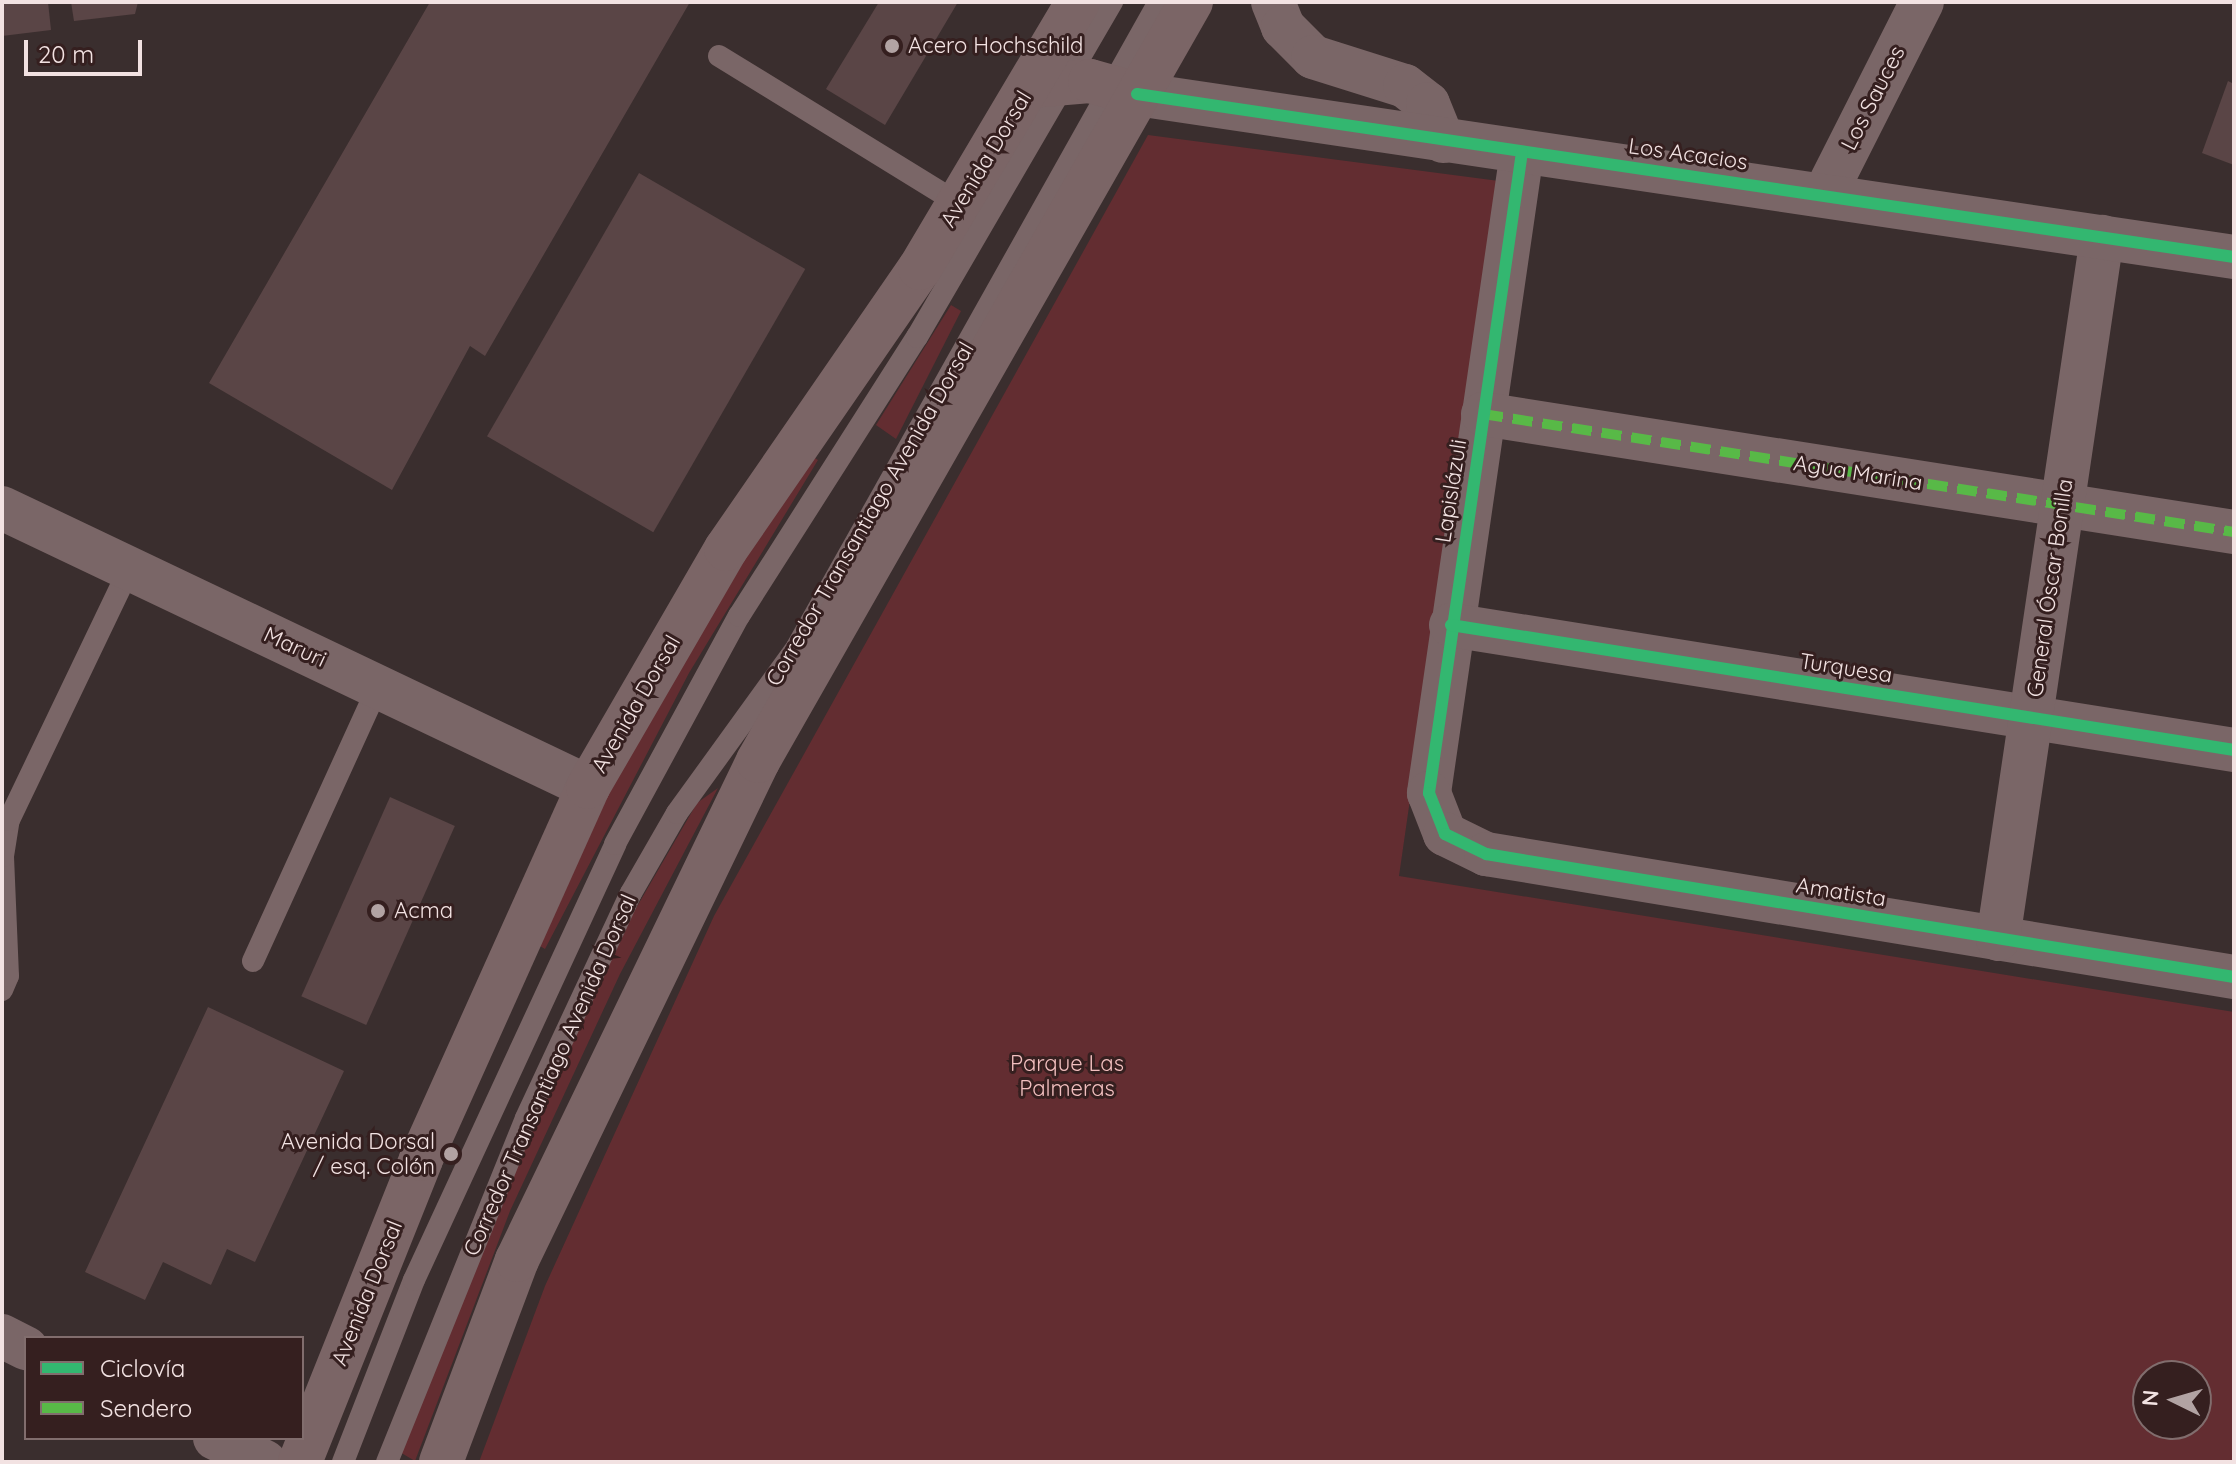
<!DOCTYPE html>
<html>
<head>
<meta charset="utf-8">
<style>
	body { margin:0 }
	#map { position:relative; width:2236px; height:1464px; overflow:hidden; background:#3a2e2e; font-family:Quicksand,sans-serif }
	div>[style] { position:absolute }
	.green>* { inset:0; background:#632d31 }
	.building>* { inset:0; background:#5a4546; transform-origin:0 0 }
	.service>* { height:22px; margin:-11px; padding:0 11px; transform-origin:11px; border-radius:11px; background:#7a6667 }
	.minor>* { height:44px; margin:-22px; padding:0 22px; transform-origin:22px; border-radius:22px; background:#7a6667 }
	.tertiary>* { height:44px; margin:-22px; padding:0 22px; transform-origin:22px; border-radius:22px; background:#7a6667 }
	.primary>* { height:44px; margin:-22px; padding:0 22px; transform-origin:22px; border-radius:22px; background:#7b6566 }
	.quiet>* { height:10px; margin-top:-5px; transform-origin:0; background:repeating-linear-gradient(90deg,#58b947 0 20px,transparent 0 30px) }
	.cycleway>* { height:12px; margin:-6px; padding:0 6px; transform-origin:6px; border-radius:6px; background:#33b770 }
	.dots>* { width:22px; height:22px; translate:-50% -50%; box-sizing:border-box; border:4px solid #351f1f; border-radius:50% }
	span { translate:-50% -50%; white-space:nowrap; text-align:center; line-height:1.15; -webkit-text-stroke:6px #351f1f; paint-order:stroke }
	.poi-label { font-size:22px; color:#f2e2e2 }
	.left { translate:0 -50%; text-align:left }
	.right { translate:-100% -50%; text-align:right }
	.street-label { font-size:22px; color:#f2e2e2 }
	.park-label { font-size:22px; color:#f2bfbf }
	.frame { position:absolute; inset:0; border:4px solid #f2e2e2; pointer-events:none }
	.legend { position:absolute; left:24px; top:1336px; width:280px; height:104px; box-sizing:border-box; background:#351f1f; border:2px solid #816d6d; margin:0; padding:10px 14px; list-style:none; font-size:24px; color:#f2e2e2 }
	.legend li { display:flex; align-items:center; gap:16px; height:40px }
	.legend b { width:40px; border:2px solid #816d6d }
	.north { position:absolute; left:2132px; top:1360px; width:80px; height:80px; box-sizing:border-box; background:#351f1f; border:2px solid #816d6d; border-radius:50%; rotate:275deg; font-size:22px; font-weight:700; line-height:32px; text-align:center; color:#f2e2e2 }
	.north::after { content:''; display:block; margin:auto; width:28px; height:36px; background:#b2a3a3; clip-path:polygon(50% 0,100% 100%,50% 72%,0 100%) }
	.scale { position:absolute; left:24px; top:40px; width:118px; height:36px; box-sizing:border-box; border:4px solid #f2e2e2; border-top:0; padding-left:10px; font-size:24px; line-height:28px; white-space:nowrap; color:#f2e2e2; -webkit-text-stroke:6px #351f1f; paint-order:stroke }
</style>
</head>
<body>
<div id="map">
	<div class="green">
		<div style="clip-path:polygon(evenodd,1148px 135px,1499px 181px,1399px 876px,2234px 1012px,2234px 1462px,479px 1462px,545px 1286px,714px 916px,1148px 135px,2148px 1376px,2196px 1376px,2196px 1424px,2148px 1424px,2148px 1376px)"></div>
		<div style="clip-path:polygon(951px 305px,961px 311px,896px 439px,876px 425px)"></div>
		<div style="clip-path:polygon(807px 453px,818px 460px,689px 673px,545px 949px,533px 942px,575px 849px)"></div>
		<div style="clip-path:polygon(718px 788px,620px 974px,510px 1211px,415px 1461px,398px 1451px,513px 1164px,617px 941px,697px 803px)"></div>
	</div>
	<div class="building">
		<div style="clip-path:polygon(2px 2px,48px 2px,51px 30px,2px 36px)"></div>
		<div style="clip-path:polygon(71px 2px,138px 2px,135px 14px,74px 21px)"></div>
		<div style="clip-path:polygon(430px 2px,690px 2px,485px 356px,470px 346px,392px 490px,209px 383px)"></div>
		<div style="clip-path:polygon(879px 2px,958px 2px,885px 125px,826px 89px)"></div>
		<div style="clip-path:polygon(2228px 81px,2234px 84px,2234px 165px,2202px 153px)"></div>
		<div style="left:639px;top:173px;width:192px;height:304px;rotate:30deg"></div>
		<div style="left:390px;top:797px;width:71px;height:218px;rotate:24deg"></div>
		<div style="clip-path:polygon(208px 1007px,344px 1071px,255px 1262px,227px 1249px,211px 1285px,163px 1262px,145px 1300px,85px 1272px)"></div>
	</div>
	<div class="service">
		<div style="left:719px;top:56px;width:283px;rotate:31.6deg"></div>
		<div style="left:253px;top:961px;width:301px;rotate:-65.5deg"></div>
		<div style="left:2px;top:990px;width:15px;rotate:-67deg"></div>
		<div style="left:8px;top:976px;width:120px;rotate:-92.4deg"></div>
		<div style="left:3px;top:856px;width:36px;rotate:-81deg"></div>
		<div style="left:9px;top:820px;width:280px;rotate:-64.4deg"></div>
		<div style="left:343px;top:1462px;width:195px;rotate:-68.7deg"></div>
		<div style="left:414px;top:1280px;width:480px;rotate:-65.2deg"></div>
		<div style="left:615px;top:844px;width:260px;rotate:-61.5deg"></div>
		<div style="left:739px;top:616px;width:331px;rotate:-57.5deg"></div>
		<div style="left:917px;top:337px;width:388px;rotate:-59.8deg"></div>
		<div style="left:387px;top:1462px;width:371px;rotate:-68deg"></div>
		<div style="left:526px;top:1118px;width:248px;rotate:-65deg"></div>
		<div style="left:631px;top:893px;width:92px;rotate:-60.1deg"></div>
		<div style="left:677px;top:813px;width:205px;rotate:-54.1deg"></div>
		<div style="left:797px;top:647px;width:740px;rotate:-60.7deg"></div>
	</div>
	<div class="minor">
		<div style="left:1273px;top:2px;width:27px;rotate:68deg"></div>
		<div style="left:1283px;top:27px;width:42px;rotate:45deg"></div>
		<div style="left:1313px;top:57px;width:96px;rotate:17.5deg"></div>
		<div style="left:1405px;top:86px;width:29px;rotate:38deg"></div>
		<div style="left:1428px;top:104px;width:40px;rotate:68deg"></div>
		<div style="left:1522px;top:152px;width:648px;rotate:98.26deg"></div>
		<div style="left:1429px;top:793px;width:44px;rotate:68.7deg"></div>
		<div style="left:1445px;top:834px;width:46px;rotate:26deg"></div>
		<div style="left:1486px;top:854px;width:758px;rotate:9.34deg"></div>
		<div style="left:1825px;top:194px;width:215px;rotate:-63.2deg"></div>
		<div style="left:1483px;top:414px;width:760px;rotate:8.93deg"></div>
		<div style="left:2px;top:508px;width:649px;rotate:25.46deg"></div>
		<div style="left:1451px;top:625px;width:793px;rotate:9.07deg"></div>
		<div style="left:1998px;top:939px;width:710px;rotate:-81.57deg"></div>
	</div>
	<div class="tertiary">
		<div style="left:1137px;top:94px;width:1109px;rotate:8.45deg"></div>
		<div style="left:2px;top:1336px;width:27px;rotate:27deg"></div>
		<div style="left:215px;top:1438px;width:55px;rotate:25.6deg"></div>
	</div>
	<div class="primary">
		<div style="left:1030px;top:86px;width:60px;rotate:-4.8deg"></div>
		<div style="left:1090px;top:81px;width:49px;rotate:15.5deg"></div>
		<div style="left:300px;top:1462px;width:326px;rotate:-68.2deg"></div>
		<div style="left:421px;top:1159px;width:408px;rotate:-65.8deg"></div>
		<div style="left:588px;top:787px;width:275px;rotate:-59.9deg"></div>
		<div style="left:726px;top:549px;width:341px;rotate:-55.4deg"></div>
		<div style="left:920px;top:268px;width:309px;rotate:-59.3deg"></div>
		<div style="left:441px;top:1462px;width:216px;rotate:-69.4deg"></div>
		<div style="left:517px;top:1260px;width:554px;rotate:-64.22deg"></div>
		<div style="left:758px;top:761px;width:874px;rotate:-60.3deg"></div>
	</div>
	<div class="quiet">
		<div style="left:1483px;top:414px;width:760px;rotate:8.93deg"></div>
	</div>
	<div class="cycleway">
		<div style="left:1137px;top:94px;width:1109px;rotate:8.45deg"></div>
		<div style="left:1522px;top:152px;width:648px;rotate:98.26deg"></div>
		<div style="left:1429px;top:793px;width:44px;rotate:68.7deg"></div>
		<div style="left:1445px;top:834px;width:46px;rotate:26deg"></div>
		<div style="left:1486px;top:854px;width:758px;rotate:9.34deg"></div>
		<div style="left:1451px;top:625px;width:793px;rotate:9.07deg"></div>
	</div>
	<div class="dots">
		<div style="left:892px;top:46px;background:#b2a3a3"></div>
		<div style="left:378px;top:911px;background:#b2a3a3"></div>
		<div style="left:451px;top:1154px;background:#b2a3a3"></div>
	</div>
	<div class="poi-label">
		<span class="left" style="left:908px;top:46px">Acero Hochschild</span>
		<span class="left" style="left:394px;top:911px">Acma</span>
		<span class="right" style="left:435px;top:1154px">Avenida Dorsal<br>/ esq. Colón</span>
	</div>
	<div class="street-label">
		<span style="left:1873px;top:98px;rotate:-63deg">Los Sauces</span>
		<span style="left:1688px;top:154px;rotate:8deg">Los Acacios</span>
		<span style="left:986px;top:159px;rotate:-59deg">Avenida Dorsal</span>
		<span style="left:1858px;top:473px;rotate:9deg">Agua Marina</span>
		<span style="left:1451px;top:491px;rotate:-81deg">Lapislázuli</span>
		<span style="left:870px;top:514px;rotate:-60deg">Corredor Transantiago Avenida Dorsal</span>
		<span style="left:2050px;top:588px;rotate:-82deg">General Óscar Bonilla</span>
		<span style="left:295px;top:647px;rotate:25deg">Maruri</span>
		<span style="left:1846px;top:668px;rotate:9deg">Turquesa</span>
		<span style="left:636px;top:704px;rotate:-60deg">Avenida Dorsal</span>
		<span style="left:1841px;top:892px;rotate:9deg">Amatista</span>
		<span style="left:550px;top:1075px;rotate:-66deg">Corredor Transantiago Avenida Dorsal</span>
		<span style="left:367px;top:1293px;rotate:-68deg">Avenida Dorsal</span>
	</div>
	<div class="park-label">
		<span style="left:1067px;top:1076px">Parque Las<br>Palmeras</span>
	</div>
	<div class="frame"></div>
	<ul class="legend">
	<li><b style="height:10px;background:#33b770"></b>Ciclovía</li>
	<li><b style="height:10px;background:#58b947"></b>Sendero</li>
	</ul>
	<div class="north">N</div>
	<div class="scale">20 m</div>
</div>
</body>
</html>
